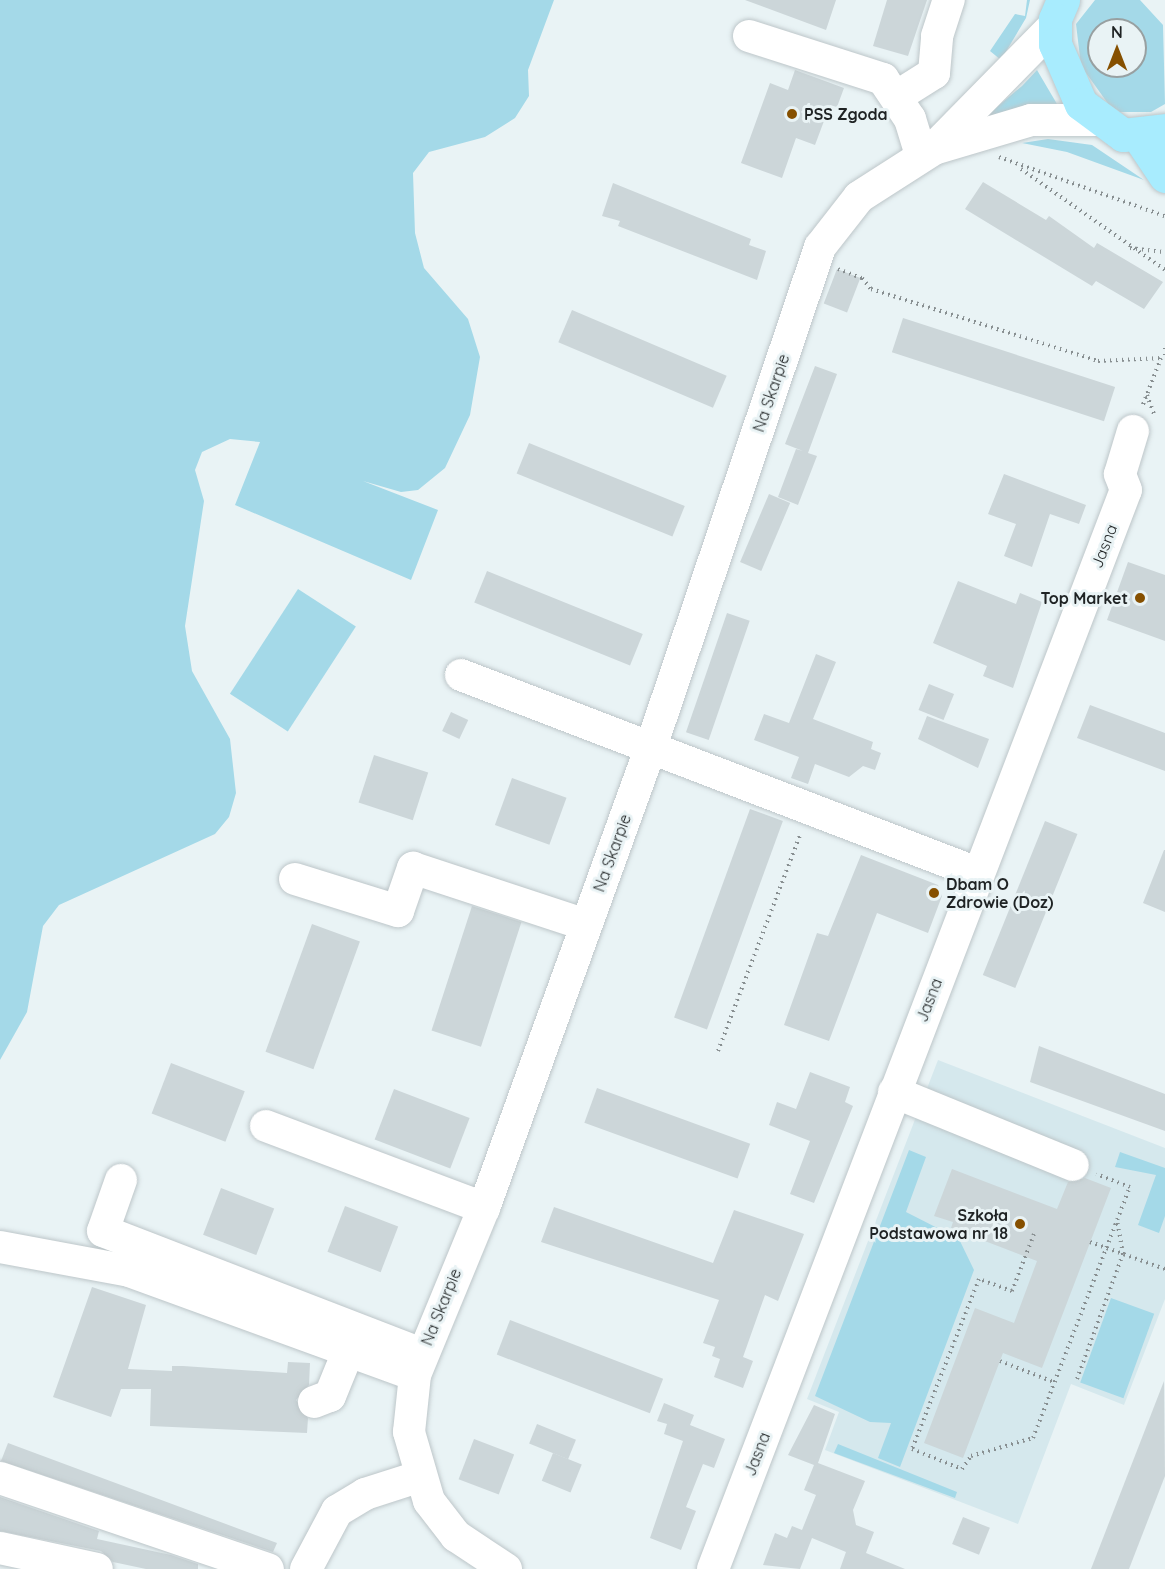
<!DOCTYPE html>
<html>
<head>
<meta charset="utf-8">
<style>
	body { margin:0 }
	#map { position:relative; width:1165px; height:1569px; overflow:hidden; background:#e9f3f5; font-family:Quicksand,sans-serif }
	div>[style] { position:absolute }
	.built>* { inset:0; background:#d5e8ed }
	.green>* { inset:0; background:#a4d9e8; transform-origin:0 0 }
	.building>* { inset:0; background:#ccd6d9; transform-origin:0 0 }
	.path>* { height:4px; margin-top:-2px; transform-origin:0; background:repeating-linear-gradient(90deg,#888f91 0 1.5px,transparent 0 6px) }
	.roads { filter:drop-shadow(0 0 2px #bdc6c9) drop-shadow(0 0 2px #bdc6c9) }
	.minor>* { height:32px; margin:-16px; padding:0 16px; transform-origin:16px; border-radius:16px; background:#fff }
	.major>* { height:33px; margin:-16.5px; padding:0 16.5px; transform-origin:16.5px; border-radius:16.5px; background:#a8ecfe }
	.dots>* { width:16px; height:16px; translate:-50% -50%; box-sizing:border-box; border:3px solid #e9f3f5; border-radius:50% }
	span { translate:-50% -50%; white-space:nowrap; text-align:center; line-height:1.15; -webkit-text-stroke:6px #e9f3f5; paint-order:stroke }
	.poi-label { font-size:16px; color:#1f2324; font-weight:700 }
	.left { translate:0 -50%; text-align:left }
	.right { translate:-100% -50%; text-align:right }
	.street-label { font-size:16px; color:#1f2324 }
	.north { position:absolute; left:1087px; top:18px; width:60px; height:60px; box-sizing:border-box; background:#e9f3f5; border:2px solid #98a0a1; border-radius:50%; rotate:0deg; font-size:16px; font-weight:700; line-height:24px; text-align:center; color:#1f2324 }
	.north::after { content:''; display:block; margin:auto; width:21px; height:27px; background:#865000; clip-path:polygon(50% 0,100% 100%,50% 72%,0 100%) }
</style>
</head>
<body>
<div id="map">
	<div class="built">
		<div style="clip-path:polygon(938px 1060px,1165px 1148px,1165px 1299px,1124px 1405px,1071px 1384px,1018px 1524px,825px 1450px,839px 1412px,807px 1399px)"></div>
	</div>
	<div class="green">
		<div style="clip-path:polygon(0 0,554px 0,528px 70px,529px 96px,515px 118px,485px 137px,429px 152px,413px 173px,415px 233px,424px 268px,468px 319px,480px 357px,470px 415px,445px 468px,418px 490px,401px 492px,363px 481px,438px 510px,411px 580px,235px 505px,260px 442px,230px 439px,202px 452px,195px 470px,204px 501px,185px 626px,192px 671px,230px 739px,236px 793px,229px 817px,215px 834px,59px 905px,43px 926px,27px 1012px,0 1060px)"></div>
		<div style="clip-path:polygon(1027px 0,1030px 0,1026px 18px,1001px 60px,990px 51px,1015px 14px,1025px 16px)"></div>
		<div style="clip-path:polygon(evenodd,1095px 0,1140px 0,1163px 25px,1165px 104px,1151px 112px,1120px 112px,1109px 105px,1081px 66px,1076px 24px,1095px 0,1099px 30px,1135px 30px,1135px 66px,1099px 66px,1099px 30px)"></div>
		<div style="clip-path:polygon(1037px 70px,1057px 104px,985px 117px,1022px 86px)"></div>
		<div style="clip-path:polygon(1048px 139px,1092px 145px,1144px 180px,1067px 152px,1022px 143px)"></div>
		<div style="left:298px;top:589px;width:69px;height:125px;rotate:33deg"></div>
		<div style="clip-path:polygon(909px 1150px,926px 1157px,906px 1212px,959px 1239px,974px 1270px,900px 1467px,878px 1458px,891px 1423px,870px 1422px,815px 1396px)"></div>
		<div style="clip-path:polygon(1120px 1152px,1165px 1168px,1165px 1216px,1159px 1233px,1138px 1225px,1156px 1175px,1115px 1167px)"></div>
		<div style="left:1111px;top:1298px;width:46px;height:90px;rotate:20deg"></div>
		<div style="clip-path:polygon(838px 1444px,957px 1492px,955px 1498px,834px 1453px)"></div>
	</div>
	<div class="building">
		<div style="clip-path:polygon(745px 0,836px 0,826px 30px)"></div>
		<div style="clip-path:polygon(887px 0,927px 0,908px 56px,873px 46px)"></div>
		<div style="clip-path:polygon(795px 70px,844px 88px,837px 107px,830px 105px,815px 145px,796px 138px,782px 178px,741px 163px,770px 83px,788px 90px)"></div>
		<div style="clip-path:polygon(983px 182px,1046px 220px,1049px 216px,1094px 248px,1097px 243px,1163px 282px,1144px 309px,1096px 281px,1092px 286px,965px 209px)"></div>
		<div style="clip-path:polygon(613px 183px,751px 239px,749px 245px,766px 251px,757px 280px,618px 226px,620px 221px,602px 216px)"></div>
		<div style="left:837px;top:269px;width:25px;height:37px;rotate:21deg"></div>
		<div style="left:572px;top:310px;width:168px;height:35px;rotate:23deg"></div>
		<div style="left:903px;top:318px;width:223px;height:36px;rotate:18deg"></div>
		<div style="clip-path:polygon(815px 366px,837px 374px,808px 453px,817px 456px,798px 505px,778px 497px,796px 449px,803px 451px,785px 444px)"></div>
		<div style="left:529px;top:443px;width:168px;height:33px;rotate:22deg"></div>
		<div style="clip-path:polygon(1004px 474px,1086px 505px,1079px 524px,1050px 514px,1032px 567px,1004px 556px,1016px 524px,988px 514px)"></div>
		<div style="left:769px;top:494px;width:23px;height:74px;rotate:23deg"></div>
		<div style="clip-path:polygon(1128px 562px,1165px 575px,1165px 641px,1107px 620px)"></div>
		<div style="left:487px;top:571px;width:168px;height:34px;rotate:22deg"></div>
		<div style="clip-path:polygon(958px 581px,1016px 604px,1020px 593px,1042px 602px,1013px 688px,983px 676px,987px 666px,933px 643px)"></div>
		<div style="left:727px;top:613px;width:24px;height:126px;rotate:19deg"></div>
		<div style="clip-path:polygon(816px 654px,836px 662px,813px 719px,873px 742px,871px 749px,881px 753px,875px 770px,863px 766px,849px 777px,815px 764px,808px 784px,791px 778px,799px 757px,754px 740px,764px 714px,789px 723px)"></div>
		<div style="left:929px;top:684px;width:27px;height:28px;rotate:22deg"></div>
		<div style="clip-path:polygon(1090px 705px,1165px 733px,1165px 771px,1077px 738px)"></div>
		<div style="left:451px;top:712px;width:19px;height:21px;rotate:25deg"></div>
		<div style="clip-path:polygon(927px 716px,989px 739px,978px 768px,918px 739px)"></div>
		<div style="left:374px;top:755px;width:57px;height:50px;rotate:18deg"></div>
		<div style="left:512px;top:778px;width:58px;height:50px;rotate:20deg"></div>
		<div style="left:750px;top:809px;width:35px;height:222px;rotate:20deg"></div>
		<div style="left:1045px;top:821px;width:35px;height:166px;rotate:22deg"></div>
		<div style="clip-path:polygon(1164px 850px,1165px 850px,1165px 912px,1143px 903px)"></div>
		<div style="clip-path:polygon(861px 855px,938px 885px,942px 896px,928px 933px,877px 913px,829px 1041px,784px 1025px,817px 933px,828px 936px)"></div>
		<div style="left:472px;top:906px;width:52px;height:131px;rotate:18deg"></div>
		<div style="left:312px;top:924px;width:51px;height:136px;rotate:20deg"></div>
		<div style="clip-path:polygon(1039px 1046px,1165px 1094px,1165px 1131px,1030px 1082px)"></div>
		<div style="left:171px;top:1063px;width:79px;height:54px;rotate:21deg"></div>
		<div style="clip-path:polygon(810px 1072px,850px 1087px,845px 1102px,853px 1106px,814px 1203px,790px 1194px,810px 1141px,769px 1125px,777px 1102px,796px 1109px)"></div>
		<div style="left:597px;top:1088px;width:163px;height:37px;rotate:20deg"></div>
		<div style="left:394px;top:1089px;width:81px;height:54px;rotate:21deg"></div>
		<div style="clip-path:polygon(952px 1169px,1057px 1209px,1068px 1182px,1085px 1178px,1111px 1188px,1042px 1368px,1003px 1353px,963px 1458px,924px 1443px,975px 1308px,1014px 1323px,1037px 1261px,951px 1228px,953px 1222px,934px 1216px)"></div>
		<div style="left:221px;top:1188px;width:57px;height:50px;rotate:21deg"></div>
		<div style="left:345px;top:1206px;width:57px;height:49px;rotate:21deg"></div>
		<div style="clip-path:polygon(554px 1207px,713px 1263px,734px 1210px,804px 1234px,778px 1301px,765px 1295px,743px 1357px,753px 1361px,743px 1388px,714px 1377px,720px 1359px,712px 1356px,715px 1347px,703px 1343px,719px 1300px,541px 1242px)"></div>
		<div style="clip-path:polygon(92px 1287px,146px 1305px,128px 1369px,172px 1371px,172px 1366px,183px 1366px,287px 1373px,288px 1362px,310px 1363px,309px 1385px,296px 1400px,308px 1418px,307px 1433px,150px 1426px,151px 1389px,121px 1389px,111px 1417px,53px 1397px)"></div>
		<div style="left:510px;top:1320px;width:164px;height:37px;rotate:21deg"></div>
		<div style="clip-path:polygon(1164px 1381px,1165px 1476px,1129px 1569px,1091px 1569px)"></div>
		<div style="clip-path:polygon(664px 1403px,694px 1415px,690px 1425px,725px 1439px,714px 1468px,703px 1464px,686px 1507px,696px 1511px,681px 1550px,650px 1538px,683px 1441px,664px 1434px,667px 1424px,657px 1421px)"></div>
		<div style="clip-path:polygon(814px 1405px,835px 1414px,818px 1463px,865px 1481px,853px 1510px,856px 1525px,874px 1532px,866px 1553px,905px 1569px,840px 1569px,846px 1552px,812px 1538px,800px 1569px,763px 1565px,775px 1533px,787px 1538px,792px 1526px,802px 1530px,816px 1495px,804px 1490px,814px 1465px,788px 1455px)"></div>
		<div style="left:537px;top:1424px;width:42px;height:21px;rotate:22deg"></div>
		<div style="left:474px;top:1439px;width:43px;height:43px;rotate:21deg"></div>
		<div style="clip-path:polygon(8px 1443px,277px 1543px,273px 1552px,1px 1461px)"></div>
		<div style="left:553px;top:1453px;width:31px;height:30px;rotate:22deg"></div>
		<div style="clip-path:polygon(0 1497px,99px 1531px,97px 1539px,171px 1555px,198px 1564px,198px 1569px,146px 1569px,113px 1562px,101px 1551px,0 1531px)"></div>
		<div style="left:963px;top:1517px;width:29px;height:29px;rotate:22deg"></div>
	</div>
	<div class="path">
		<div style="left:999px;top:157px;width:176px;rotate:19.6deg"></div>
		<div style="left:1021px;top:169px;width:176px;rotate:35deg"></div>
		<div style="left:1130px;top:248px;width:35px;rotate:7deg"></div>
		<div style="left:838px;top:269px;width:26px;rotate:21deg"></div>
		<div style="left:862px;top:278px;width:14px;rotate:51deg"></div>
		<div style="left:871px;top:289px;width:238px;rotate:17.6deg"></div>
		<div style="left:1098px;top:361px;width:63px;rotate:-2.7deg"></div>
		<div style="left:1161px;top:358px;width:53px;rotate:111.2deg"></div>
		<div style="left:1165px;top:348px;width:12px;rotate:90deg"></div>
		<div style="left:1147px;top:395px;width:20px;rotate:70deg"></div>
		<div style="left:718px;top:1051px;width:233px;rotate:-69.2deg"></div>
		<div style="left:1034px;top:1234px;width:61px;rotate:111.1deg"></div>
		<div style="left:1012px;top:1291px;width:35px;rotate:-160deg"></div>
		<div style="left:979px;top:1279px;width:183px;rotate:111.5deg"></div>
		<div style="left:912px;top:1449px;width:54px;rotate:21.8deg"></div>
		<div style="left:962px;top:1469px;width:16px;rotate:-55deg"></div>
		<div style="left:971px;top:1456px;width:65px;rotate:-16.2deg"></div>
		<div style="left:1033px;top:1438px;width:269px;rotate:-68.9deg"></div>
		<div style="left:1130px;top:1187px;width:36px;rotate:-159deg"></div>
		<div style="left:1090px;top:1242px;width:80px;rotate:19.8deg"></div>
		<div style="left:1000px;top:1361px;width:58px;rotate:21.3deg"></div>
		<div style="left:1077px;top:1379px;width:133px;rotate:-69.8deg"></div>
		<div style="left:1123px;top:1254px;width:34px;rotate:-100deg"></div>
	</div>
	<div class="roads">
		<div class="minor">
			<div style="left:749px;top:36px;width:141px;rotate:17.8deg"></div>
			<div style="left:883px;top:79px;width:48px;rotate:56deg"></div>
			<div style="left:910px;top:119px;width:39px;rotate:73deg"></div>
			<div style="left:896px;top:97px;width:45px;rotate:-32.3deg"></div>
			<div style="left:934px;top:73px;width:37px;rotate:-85deg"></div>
			<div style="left:937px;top:36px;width:38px;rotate:-72deg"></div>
			<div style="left:938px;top:144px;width:165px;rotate:-45.5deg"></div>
			<div style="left:461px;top:675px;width:553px;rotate:20.99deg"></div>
			<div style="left:295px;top:879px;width:108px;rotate:17.3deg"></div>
			<div style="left:398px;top:911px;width:46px;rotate:-70.8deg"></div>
			<div style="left:413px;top:868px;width:182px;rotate:18.2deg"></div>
			<div style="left:894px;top:1092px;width:193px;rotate:22.2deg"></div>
			<div style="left:266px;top:1126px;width:233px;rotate:20.6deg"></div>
			<div style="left:121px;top:1180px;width:54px;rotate:109.4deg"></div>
			<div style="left:103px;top:1231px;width:342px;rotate:21.1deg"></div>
			<div style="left:0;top:1247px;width:131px;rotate:10.5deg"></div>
			<div style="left:129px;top:1271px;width:304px;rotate:20deg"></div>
			<div style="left:314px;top:1402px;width:17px;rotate:-21deg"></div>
			<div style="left:330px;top:1396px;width:48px;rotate:-67.8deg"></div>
			<div style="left:0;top:1478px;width:283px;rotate:18.8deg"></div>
			<div style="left:0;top:1548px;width:99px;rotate:12.2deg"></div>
			<div style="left:306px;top:1569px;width:66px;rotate:-61.9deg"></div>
			<div style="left:337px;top:1511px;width:33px;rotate:-31deg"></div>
			<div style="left:365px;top:1494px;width:56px;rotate:-17.8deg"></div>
			<div style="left:506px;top:1569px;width:60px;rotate:-146.6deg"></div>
			<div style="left:456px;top:1536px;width:44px;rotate:-127.6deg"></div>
			<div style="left:429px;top:1501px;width:72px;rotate:-106.2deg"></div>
			<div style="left:409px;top:1432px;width:57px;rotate:-84deg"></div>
			<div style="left:415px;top:1375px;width:181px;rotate:-67.6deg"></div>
			<div style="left:484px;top:1208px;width:490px;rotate:-70.1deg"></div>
			<div style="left:651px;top:747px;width:528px;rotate:-71.32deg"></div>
			<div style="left:820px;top:247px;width:63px;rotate:-52deg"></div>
			<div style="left:859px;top:197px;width:89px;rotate:-32.6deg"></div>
			<div style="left:934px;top:149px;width:101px;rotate:-16.6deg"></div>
			<div style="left:1031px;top:120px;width:66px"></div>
			<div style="left:713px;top:1569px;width:1155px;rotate:-69.06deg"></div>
			<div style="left:1126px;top:490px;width:17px;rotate:-111deg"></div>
			<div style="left:1120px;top:474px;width:45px;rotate:-73.2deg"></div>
		</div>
		<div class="major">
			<div style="left:1063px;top:0;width:21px;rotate:113deg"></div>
			<div style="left:1055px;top:19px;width:25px;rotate:90deg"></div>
			<div style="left:1055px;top:44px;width:65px;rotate:66.6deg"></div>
			<div style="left:1081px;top:104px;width:52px;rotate:36.4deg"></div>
			<div style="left:1123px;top:135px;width:42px;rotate:-6.8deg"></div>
			<div style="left:1139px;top:137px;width:47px;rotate:56.3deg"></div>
		</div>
	</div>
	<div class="dots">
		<div style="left:792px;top:114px;background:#865000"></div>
		<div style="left:1140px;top:598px;background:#865000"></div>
		<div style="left:934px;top:893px;background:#865000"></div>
		<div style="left:1020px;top:1224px;background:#865000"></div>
	</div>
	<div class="poi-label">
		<span class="left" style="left:804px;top:114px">PSS Zgoda</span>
		<span class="right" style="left:1128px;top:598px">Top Market</span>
		<span class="left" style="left:946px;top:893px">Dbam O<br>Zdrowie (Doz)</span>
		<span class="right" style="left:1008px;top:1224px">Szkoła<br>Podstawowa nr 18</span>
	</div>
	<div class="street-label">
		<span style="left:771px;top:393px;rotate:-71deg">Na Skarpie</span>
		<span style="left:1104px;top:546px;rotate:-69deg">Jasna</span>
		<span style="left:612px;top:853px;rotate:-70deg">Na Skarpie</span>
		<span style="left:929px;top:1000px;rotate:-69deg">Jasna</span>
		<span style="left:441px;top:1307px;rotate:-68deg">Na Skarpie</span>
		<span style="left:757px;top:1454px;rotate:-69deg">Jasna</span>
	</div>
	<div class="north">N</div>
</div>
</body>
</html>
